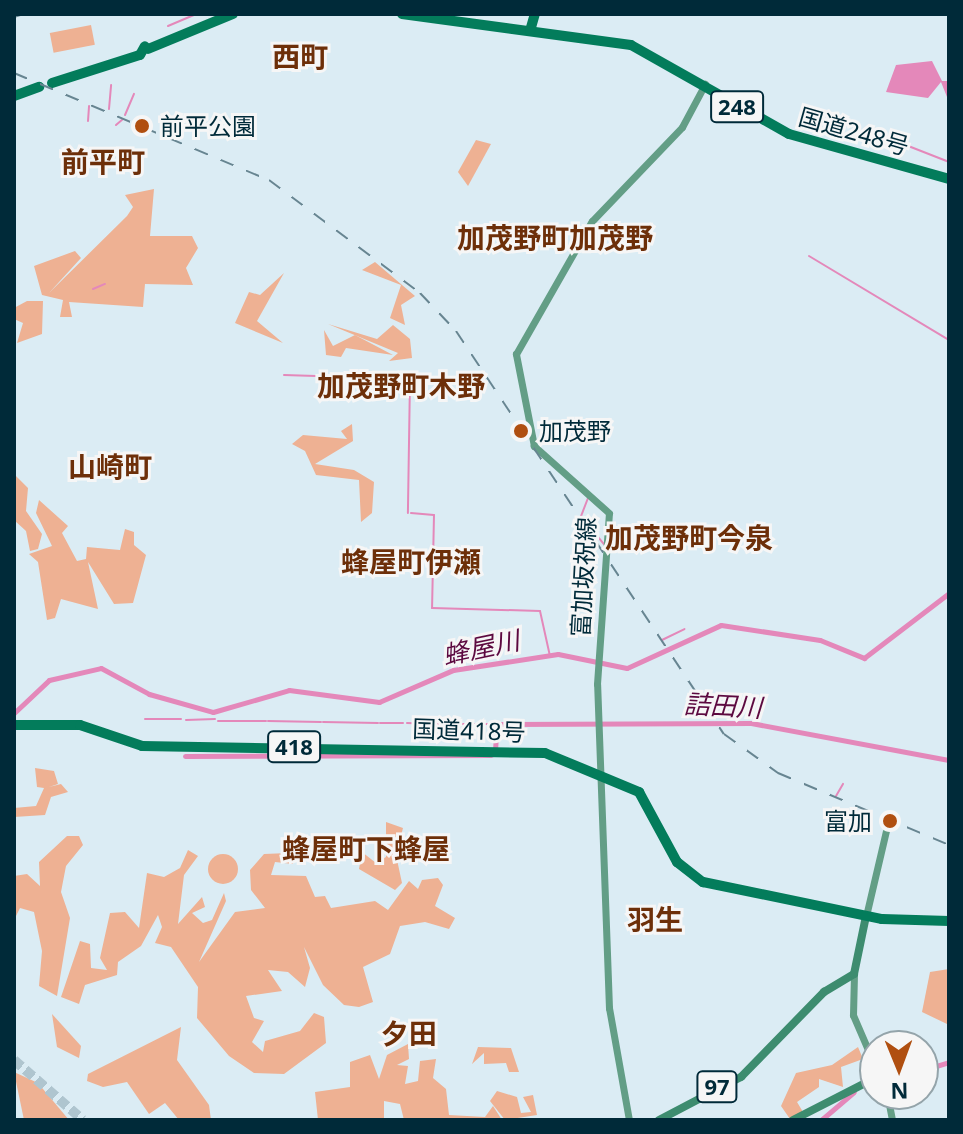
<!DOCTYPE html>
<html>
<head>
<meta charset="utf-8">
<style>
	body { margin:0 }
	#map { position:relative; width:963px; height:1134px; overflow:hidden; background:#dbecf4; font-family:"Noto Sans","Noto Sans JP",sans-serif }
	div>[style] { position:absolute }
	.green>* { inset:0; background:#eeb193; transform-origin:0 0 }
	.round { border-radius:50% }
	.water>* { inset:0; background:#e488ba }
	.stream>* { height:2px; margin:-1px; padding:0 1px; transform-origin:1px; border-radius:1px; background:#e488ba }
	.river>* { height:5px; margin:-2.5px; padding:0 2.5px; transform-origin:2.5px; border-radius:2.5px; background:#e488ba }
	.highway-tunnel>* { height:10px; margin-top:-5px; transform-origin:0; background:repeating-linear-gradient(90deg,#afc5cf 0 10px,transparent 0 15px) }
	.secondary>* { height:7px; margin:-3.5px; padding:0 3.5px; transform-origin:3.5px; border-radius:3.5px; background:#639e86 }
	.primary>* { height:8px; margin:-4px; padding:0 4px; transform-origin:4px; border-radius:4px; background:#3d8c6f }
	.highway>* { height:10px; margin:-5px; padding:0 5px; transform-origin:5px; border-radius:5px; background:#037c5b }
	.rail>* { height:2px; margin-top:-1px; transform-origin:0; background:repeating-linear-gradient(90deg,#678591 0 14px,transparent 0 28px) }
	.dots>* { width:22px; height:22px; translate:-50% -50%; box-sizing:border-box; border:4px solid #f6f6f6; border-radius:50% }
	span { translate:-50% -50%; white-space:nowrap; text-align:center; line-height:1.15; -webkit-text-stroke:6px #f6f6f6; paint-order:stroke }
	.shield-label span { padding:2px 6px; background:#f6f6f6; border:2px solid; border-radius:6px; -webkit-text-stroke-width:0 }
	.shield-label { font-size:22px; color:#002a39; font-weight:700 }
	.poi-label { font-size:24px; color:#002a39 }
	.left { translate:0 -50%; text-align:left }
	.right { translate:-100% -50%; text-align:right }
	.street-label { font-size:24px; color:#002a39 }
	.water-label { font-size:26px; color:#5c0940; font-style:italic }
	.quarter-label { font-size:28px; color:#6d2f09; font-weight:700 }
	.frame { position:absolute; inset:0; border:16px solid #002a39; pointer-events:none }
	.north { position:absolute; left:859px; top:1030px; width:80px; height:80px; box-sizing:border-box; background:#f6f6f6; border:2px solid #94a4aa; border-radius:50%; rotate:179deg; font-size:22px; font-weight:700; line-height:32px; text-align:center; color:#002a39 }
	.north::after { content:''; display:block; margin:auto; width:28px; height:36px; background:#b04f10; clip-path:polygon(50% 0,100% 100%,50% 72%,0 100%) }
</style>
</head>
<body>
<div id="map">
	<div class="green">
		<div style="left:91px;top:25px;width:20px;height:42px;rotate:79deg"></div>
		<div style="clip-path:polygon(476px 140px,491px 144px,468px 186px,458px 172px)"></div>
		<div style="clip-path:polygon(154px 189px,150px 236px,192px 236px,198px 248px,186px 268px,193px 285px,145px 284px,143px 307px,69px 302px,72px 317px,60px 317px,63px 300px,42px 295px,34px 266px,75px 251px,81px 258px,49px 293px,127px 216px,133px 207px,125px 195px)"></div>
		<div style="clip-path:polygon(375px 262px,415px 296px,401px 305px,405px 325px,390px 318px,401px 285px,362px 270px)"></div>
		<div style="clip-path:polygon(284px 273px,257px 321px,283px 343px,235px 323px,249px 292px,260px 295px)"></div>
		<div style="clip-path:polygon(27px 301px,43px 301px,42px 334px,17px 343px,23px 323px,14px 319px,14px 308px)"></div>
		<div style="clip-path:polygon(328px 324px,377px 339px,393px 325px,410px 339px,412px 358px,389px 361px,398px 353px)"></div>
		<div style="clip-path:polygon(324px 330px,333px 346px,355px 335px,393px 355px,346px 348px,341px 357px,326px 355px)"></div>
		<div style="clip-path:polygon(352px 424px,353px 441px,315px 464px,354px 470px,374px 482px,372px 513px,361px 522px,359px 480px,316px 475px,305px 451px,292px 444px,303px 435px,347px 439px,341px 431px)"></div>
		<div style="clip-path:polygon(14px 474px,28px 488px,26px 511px,42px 534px,38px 549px,30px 551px,26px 531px,14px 520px)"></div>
		<div style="clip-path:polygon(39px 500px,68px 526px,62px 533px,77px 561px,86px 559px,87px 547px,120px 550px,125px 529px,134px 532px,134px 545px,146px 555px,133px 603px,114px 604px,88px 562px,98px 609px,61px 599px,55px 618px,47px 620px,38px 562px,29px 554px,52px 546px,36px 513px)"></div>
		<div style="clip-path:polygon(35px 768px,54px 771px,58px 784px,49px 787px,61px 784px,68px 792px,51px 797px,45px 815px,14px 817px,14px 808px,36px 806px,44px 788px,37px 787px)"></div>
		<div style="clip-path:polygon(386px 822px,403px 828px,396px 855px,402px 883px,395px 890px,359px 869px,362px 852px,376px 863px,386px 857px)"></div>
		<div style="clip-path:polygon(67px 836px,79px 836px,83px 845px,66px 866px,61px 892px,70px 918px,57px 996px,39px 986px,42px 951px,34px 912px,20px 908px,14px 920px,14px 876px,27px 874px,40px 886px,39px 862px)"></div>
		<div style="clip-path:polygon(188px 850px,198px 856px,184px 875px,178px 924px,202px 897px,205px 907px,192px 913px,203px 923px,212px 920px,224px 893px,226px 901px,199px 962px,235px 912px,265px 908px,251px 890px,250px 870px,264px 854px,289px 853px,293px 864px,275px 862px,271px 875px,306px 876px,315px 897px,325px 896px,331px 908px,375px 901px,388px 910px,409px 881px,418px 889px,422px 880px,438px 878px,443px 885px,435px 906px,455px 918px,449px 929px,425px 922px,400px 926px,390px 954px,363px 967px,373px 1002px,359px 1007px,344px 1005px,323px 985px,304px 947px,310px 968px,305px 987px,288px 972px,268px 970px,282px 991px,246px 996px,254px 1018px,264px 1021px,252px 1042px,263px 1052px,265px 1041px,300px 1031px,314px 1013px,324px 1017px,326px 1043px,284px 1074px,254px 1073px,229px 1056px,197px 1018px,198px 987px,171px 947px,155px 943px,162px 927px,158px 915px,141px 946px,118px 962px,117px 975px,85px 985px,79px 1004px,61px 997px,80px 941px,90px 944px,91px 968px,107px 970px,100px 958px,110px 913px,125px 912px,139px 928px,147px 873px,164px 877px,180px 868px)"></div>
		<div class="round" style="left:208px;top:854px;width:30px;height:30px"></div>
		<div style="clip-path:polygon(949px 969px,949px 1023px,947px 1024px,922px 1012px,930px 972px)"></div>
		<div style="clip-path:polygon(52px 1014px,81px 1046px,79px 1058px,57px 1047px)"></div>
		<div style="clip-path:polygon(181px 1027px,177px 1060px,209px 1105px,211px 1120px,179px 1120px,165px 1103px,149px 1114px,127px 1082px,103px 1087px,87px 1081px,88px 1074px)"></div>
		<div style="clip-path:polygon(408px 1044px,409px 1059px,397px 1065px,408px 1066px,405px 1084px,418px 1081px,420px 1061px,436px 1059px,433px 1078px,446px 1089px,449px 1115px,485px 1117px,493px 1106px,502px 1120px,404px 1120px,400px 1104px,384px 1101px,384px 1120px,318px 1120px,315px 1092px,350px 1087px,350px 1062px,370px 1055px,379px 1079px,387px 1055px)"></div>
		<div style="clip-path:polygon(478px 1047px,511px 1048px,519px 1072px,509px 1072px,506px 1063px,484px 1064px,484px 1053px,472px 1064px)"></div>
		<div style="clip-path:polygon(858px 1047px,863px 1059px,841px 1067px,843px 1087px,819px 1079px,819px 1087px,797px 1102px,803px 1112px,790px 1119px,781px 1106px,796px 1073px,832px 1065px)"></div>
		<div style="clip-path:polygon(14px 1072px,38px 1083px,69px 1120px,24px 1120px)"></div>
		<div style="clip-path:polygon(497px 1091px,517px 1097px,521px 1113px,531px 1112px,523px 1097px,533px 1095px,537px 1115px,505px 1120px,490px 1101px)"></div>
	</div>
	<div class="water">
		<div style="clip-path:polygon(932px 61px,942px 81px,949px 81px,949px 102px,941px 82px,928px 98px,886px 92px,896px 65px)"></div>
	</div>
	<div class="stream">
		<div style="left:168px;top:26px;width:30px;rotate:-23deg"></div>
		<div style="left:109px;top:109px;width:24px;rotate:-85deg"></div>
		<div style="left:125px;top:115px;width:23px;rotate:-67deg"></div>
		<div style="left:88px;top:121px;width:15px;rotate:-86deg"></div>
		<div style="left:116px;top:125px;width:8px;rotate:-40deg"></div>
		<div style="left:135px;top:130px;width:4px;rotate:-63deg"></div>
		<div style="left:870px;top:131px;width:85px;rotate:21.4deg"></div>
		<div style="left:809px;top:256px;width:163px;rotate:31deg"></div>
		<div style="left:93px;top:289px;width:13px;rotate:-23deg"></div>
		<div style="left:284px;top:375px;width:126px;rotate:1.8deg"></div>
		<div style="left:410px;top:379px;width:134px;rotate:90.9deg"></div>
		<div style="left:588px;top:498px;width:19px;rotate:111deg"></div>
		<div style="left:581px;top:516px;width:36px;rotate:51deg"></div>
		<div style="left:411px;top:513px;width:23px;rotate:5deg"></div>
		<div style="left:434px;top:515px;width:93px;rotate:91.2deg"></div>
		<div style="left:432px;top:608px;width:108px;rotate:1.6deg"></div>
		<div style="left:540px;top:611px;width:46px;rotate:77.5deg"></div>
		<div style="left:662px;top:640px;width:25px;rotate:-26deg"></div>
		<div style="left:145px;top:719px;width:36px"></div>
		<div style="left:186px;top:720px;width:29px;rotate:-2deg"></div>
		<div style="left:218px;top:721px;width:48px"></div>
		<div style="left:268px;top:721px;width:53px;rotate:1.1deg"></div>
		<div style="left:323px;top:722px;width:55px;rotate:1deg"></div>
		<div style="left:380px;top:723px;width:23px"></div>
		<div style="left:407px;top:723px;width:28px;rotate:2deg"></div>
		<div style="left:437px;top:724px;width:51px"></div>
		<div style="left:491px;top:724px;width:6px"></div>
		<div style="left:836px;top:796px;width:14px;rotate:-60deg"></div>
	</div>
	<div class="river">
		<div style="left:14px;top:713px;width:48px;rotate:-43.3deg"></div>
		<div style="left:49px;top:680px;width:53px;rotate:-13deg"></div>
		<div style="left:101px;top:668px;width:55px;rotate:28.4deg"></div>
		<div style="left:149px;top:694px;width:66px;rotate:15.7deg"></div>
		<div style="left:213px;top:712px;width:79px;rotate:-16.1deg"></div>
		<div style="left:289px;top:690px;width:91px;rotate:7.6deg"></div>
		<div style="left:379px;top:702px;width:81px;rotate:-23.4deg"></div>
		<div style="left:453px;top:670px;width:106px;rotate:-8.7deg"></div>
		<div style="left:558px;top:654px;width:70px;rotate:11.5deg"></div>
		<div style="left:627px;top:668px;width:103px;rotate:-24.6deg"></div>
		<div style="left:721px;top:625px;width:100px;rotate:8.6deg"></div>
		<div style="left:820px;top:640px;width:48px;rotate:22.2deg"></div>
		<div style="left:864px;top:658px;width:107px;rotate:-37.4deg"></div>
		<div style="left:495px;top:750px;width:26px;rotate:-86deg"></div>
		<div style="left:497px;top:724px;width:254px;rotate:-0.2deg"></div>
		<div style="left:751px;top:723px;width:201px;rotate:10.6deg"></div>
		<div style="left:185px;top:756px;width:306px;rotate:-0.2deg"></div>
		<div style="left:923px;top:1070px;width:27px;rotate:-17deg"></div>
		<div style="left:821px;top:1120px;width:43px;rotate:-40.3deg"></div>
	</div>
	<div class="highway-tunnel">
		<div style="left:14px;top:1060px;width:91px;rotate:41deg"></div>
	</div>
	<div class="secondary">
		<div style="left:866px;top:916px;width:87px;rotate:-76.8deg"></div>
		<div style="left:854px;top:974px;width:41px;rotate:91.4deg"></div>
		<div style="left:853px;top:1015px;width:56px;rotate:66.7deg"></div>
		<div style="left:887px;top:1094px;width:26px;rotate:79deg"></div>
		<div style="left:629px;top:1120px;width:114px;rotate:-100.1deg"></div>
		<div style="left:609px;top:1008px;width:324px;rotate:-92.1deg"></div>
		<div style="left:597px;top:684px;width:171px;rotate:-86deg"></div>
		<div style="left:609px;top:513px;width:101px;rotate:-138.2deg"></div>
		<div style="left:534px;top:446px;width:94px;rotate:-101.1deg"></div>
		<div style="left:516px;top:354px;width:153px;rotate:-60.3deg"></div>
		<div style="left:592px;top:221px;width:130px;rotate:-46.2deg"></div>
		<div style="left:682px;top:127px;width:49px;rotate:-61.9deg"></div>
	</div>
	<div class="primary">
		<div style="left:659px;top:1120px;width:93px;rotate:-27.7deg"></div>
		<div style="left:741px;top:1077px;width:119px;rotate:-45.7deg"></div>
		<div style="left:824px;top:992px;width:35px;rotate:-31deg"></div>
		<div style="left:854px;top:974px;width:59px;rotate:-78.3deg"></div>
		<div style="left:793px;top:1120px;width:92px;rotate:-27.1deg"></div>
	</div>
	<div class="highway">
		<div style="left:402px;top:14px;width:231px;rotate:7.7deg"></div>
		<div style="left:631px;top:45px;width:181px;rotate:29.4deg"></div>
		<div style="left:789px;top:134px;width:166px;rotate:15.7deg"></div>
		<div style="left:530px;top:31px;width:18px;rotate:-74deg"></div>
		<div style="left:148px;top:49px;width:92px;rotate:-22.4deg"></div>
		<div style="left:52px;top:83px;width:92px;rotate:-17.7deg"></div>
		<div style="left:140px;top:55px;width:10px;rotate:-61deg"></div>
		<div style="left:14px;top:96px;width:27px;rotate:-20deg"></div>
		<div style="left:14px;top:725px;width:66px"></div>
		<div style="left:80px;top:725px;width:65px;rotate:18.7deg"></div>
		<div style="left:142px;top:746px;width:403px;rotate:1deg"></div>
		<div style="left:545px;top:753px;width:102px;rotate:22.5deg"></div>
		<div style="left:639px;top:792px;width:80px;rotate:61.5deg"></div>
		<div style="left:677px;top:862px;width:33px;rotate:38deg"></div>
		<div style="left:703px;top:882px;width:183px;rotate:11.7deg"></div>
		<div style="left:882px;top:919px;width:67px;rotate:1.7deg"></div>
	</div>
	<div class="rail">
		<div style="left:14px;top:17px;width:9px;rotate:-18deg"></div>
		<div style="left:14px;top:73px;width:277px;rotate:22.8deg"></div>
		<div style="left:269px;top:180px;width:189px;rotate:36.8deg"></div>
		<div style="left:420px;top:293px;width:52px;rotate:46.5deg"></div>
		<div style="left:456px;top:331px;width:484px;rotate:56.4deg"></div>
		<div style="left:724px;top:734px;width:67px;rotate:35.8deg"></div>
		<div style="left:778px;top:773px;width:186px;rotate:22.8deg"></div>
	</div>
	<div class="dots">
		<div style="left:142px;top:126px;background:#b04f10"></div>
		<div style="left:521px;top:431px;background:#b04f10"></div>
		<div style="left:890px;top:821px;background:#b04f10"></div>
	</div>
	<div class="shield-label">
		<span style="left:737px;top:107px">248</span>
		<span style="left:294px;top:747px">418</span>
		<span style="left:717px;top:1087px">97</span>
	</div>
	<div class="poi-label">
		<span class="left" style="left:160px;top:126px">前平公園</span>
		<span class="left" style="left:539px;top:431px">加茂野</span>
		<span class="right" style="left:872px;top:821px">富加</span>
	</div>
	<div class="street-label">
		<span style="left:854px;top:131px;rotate:16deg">国道248号</span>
		<span style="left:583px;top:577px;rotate:-87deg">富加坂祝線</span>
		<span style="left:469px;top:730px;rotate:2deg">国道418号</span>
	</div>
	<div class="water-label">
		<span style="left:481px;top:648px;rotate:-12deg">蜂屋川</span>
		<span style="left:723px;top:706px;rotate:3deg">詰田川</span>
	</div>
	<div class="quarter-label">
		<span style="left:300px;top:56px">西町</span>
		<span style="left:103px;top:161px">前平町</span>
		<span style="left:555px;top:237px">加茂野町加茂野</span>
		<span style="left:401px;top:385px">加茂野町木野</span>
		<span style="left:110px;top:466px">山崎町</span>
		<span style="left:689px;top:537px">加茂野町今泉</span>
		<span style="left:411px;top:561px">蜂屋町伊瀬</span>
		<span style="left:366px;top:848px">蜂屋町下蜂屋</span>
		<span style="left:655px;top:919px">羽生</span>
		<span style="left:409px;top:1033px">夕田</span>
	</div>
	<div class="frame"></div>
	<div class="north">N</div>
</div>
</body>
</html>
